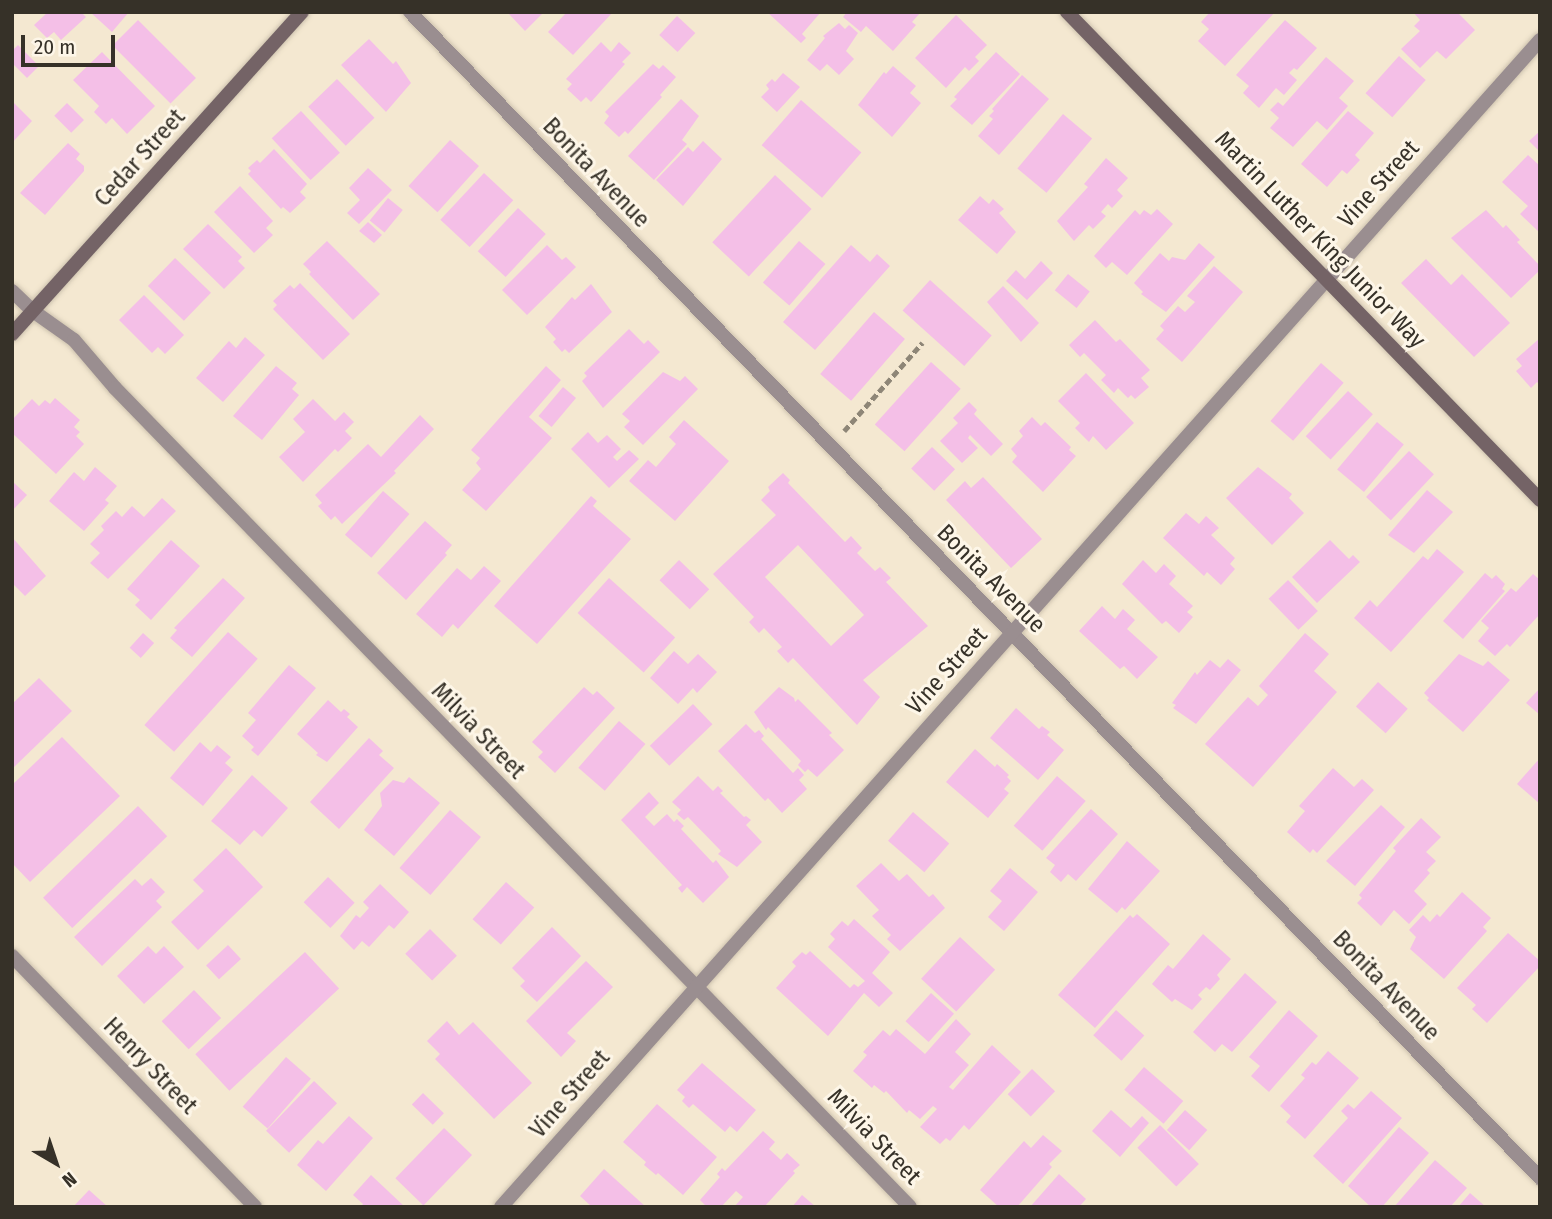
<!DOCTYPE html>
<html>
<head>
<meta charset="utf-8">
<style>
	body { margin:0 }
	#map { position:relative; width:1552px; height:1219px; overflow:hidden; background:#f4e8d1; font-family:"Fira Sans Condensed",sans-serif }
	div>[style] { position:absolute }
	.building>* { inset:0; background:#f4bfe7; transform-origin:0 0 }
	.path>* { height:4.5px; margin-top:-2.25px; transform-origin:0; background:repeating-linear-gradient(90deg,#8e8677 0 7px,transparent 0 10.5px) }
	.roads { filter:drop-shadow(0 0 2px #cec3af) drop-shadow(0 0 2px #cec3af) }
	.street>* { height:14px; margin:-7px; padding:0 7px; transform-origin:7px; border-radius:7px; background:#9a8e90 }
	.secondary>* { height:14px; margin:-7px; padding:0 7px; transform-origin:7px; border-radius:7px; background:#746366 }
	span { translate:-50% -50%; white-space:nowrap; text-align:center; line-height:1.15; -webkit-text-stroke:6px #fdf6e8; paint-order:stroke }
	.street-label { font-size:24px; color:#363128 }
	.frame { position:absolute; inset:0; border:14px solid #363128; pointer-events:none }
	.north { position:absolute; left:21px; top:1128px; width:70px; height:70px; -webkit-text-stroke:5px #fdf6e8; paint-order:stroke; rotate:141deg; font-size:19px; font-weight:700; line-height:28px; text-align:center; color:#363128 }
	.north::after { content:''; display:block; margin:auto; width:24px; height:32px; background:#363128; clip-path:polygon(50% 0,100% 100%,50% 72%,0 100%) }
	.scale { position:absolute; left:21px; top:35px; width:94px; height:32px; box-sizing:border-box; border:4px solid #363128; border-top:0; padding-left:9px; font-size:21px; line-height:24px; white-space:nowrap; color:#363128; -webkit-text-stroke:5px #fdf6e8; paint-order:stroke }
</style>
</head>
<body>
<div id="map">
	<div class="building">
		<div style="clip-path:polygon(48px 12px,81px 12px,86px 17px,61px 40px,54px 32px,47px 38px,34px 25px)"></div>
		<div style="clip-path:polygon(90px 12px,129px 12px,112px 32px)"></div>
		<div style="clip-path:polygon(507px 12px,544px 12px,525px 31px)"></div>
		<div style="clip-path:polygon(567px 12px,613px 12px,573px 55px,548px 32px)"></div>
		<div style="clip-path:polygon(767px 12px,821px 12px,802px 34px,806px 38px,801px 43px)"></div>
		<div style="clip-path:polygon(847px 12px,921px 12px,912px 22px,916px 25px,893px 51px,866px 26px,861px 32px,843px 17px)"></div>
		<div style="clip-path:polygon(1210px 12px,1223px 13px,1275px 12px,1225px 66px,1198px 41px,1209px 29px,1201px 22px)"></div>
		<div style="clip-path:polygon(1413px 12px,1457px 12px,1475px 30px,1446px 59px,1437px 51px,1420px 68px,1401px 49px,1420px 31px,1414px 26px,1420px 20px)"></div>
		<div style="clip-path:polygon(956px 15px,987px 45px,975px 57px,979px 61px,969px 71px,965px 67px,946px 88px,915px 58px)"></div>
		<div style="left:677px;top:16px;width:25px;height:26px;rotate:43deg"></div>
		<div style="left:138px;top:20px;width:82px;height:36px;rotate:45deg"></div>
		<div style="clip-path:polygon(1285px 20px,1317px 48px,1297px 70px,1294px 68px,1289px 73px,1297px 80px,1284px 95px,1276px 88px,1259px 108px,1243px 93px,1249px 86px,1236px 75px)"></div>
		<div style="clip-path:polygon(839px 23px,845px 29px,849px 25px,858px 33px,846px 51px,854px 59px,839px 75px,827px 64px,820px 71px,807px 60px,825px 38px,823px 36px)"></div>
		<div style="clip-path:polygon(369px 39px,393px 64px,396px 61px,411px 83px,386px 112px,341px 65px)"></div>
		<div style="clip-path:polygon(601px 42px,611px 52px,619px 42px,631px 53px,622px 62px,625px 64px,591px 102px,586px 97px,581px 102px,567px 89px,572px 84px,566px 79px)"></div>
		<div style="clip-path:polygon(18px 45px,39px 66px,27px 78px,12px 63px,12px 51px)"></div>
		<div style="clip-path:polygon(102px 52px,155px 106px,127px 134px,112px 118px,106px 124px,94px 112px,99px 106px,73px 80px)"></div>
		<div style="clip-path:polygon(996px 52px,1020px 74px,972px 125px,950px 106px,957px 99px,954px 97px)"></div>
		<div style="left:1399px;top:56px;width:36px;height:50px;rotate:42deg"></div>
		<div style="clip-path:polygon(1326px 57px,1354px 81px,1339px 98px,1348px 106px,1327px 130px,1317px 121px,1293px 147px,1270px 128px,1279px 118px,1270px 110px,1278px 102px,1283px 106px)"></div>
		<div style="clip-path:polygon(653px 64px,659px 69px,663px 65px,676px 77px,660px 95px,662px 97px,628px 134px,625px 131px,619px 137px,604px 123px,609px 116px,605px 112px)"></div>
		<div style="clip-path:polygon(893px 66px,916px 86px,910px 93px,921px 103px,892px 137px,858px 105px,884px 72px,886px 74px)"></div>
		<div style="clip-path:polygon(783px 73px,800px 87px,777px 112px,761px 97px,769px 89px,766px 85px,772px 79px,775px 82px)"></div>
		<div style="clip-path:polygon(1022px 75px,1049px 99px,999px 155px,978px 136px,993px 119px,989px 116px,994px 111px,992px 109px)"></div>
		<div style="left:337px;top:79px;width:54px;height:40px;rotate:46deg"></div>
		<div style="clip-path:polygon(681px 99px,699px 116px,682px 140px,687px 144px,654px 180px,628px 156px)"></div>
		<div style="left:801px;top:100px;width:80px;height:60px;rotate:41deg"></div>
		<div style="clip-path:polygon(12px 101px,32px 121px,12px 143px)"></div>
		<div style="left:67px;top:103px;width:24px;height:18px;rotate:45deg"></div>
		<div style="left:301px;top:111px;width:57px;height:40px;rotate:47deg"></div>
		<div style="clip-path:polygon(1348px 111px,1374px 133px,1355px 155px,1360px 160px,1347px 174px,1342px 170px,1327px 187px,1301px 164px)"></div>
		<div style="left:1063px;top:114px;width:38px;height:71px;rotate:40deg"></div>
		<div style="clip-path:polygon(1540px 131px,1540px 152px,1529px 141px)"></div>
		<div style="left:450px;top:140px;width:39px;height:62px;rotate:42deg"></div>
		<div style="clip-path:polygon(703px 141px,722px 159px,683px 206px,656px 180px,688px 147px,693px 152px)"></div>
		<div style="clip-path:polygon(68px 143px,80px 154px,76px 159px,84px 166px,84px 171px,45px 215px,20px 193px)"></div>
		<div style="clip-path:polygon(274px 149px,307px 184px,300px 192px,306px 198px,290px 213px,283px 207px,281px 209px,248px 174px,251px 171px,248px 168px,257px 160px,260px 163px)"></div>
		<div style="clip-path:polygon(1528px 155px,1540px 166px,1540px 233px,1520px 214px,1528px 206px,1502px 182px)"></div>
		<div style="clip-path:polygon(1106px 158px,1128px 178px,1117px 190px,1123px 196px,1112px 208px,1108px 204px,1101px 212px,1106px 216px,1093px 229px,1089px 225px,1074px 241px,1057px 221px,1088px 187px,1084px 184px)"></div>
		<div style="clip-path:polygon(368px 168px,392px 190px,359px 224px,347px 213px,360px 200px,349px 188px)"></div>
		<div style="left:484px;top:173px;width:40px;height:64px;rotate:43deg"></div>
		<div style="left:775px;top:175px;width:50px;height:92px;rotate:43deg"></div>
		<div style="clip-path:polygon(240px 186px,273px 221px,266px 228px,273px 235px,254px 253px,214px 212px)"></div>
		<div style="clip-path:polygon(980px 196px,989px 204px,993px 199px,1004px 209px,999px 213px,1016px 232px,997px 254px,958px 220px)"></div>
		<div style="left:388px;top:198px;width:19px;height:29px;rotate:39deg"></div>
		<div style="left:518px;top:208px;width:38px;height:59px;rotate:43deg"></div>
		<div style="clip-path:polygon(1157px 209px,1173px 224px,1127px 275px,1112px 262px,1106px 268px,1094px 256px,1135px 210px,1140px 215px,1144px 210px,1151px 215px)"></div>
		<div style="clip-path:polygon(1486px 210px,1503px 228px,1506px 225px,1520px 240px,1517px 242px,1540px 266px,1540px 270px,1511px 298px,1451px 238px)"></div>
		<div style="clip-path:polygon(368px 222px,382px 235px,374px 243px,359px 231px)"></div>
		<div style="clip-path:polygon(208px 224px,242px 257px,238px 261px,245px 268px,224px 289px,183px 249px)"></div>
		<div style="clip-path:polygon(327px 241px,380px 294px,353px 320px,309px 274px,311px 272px,303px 264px)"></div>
		<div style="left:799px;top:241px;width:35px;height:55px;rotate:41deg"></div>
		<div style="clip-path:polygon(1199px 243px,1215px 257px,1166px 312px,1141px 294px,1143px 292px,1134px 283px,1160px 253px,1169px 261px,1172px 257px,1185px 260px)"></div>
		<div style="clip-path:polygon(547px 245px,562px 260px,566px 257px,576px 267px,527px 315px,502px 290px)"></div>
		<div style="clip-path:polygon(851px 245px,870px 262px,877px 254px,890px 266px,815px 350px,783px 322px)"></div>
		<div style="left:175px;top:258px;width:50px;height:39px;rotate:44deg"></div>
		<div style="clip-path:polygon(1426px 259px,1451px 285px,1462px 274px,1510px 323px,1474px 357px,1401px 283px)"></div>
		<div style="clip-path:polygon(1041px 261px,1053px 273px,1027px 300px,1006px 281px,1016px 270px,1025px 279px)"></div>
		<div style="clip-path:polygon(1214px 266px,1243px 292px,1182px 362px,1156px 339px,1164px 330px,1160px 326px,1178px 306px,1185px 312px,1195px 302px,1187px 296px)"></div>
		<div style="left:1068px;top:274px;width:28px;height:21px;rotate:39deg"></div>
		<div style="left:930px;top:280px;width:83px;height:41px;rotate:42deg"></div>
		<div style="clip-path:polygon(300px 283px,350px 334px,323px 360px,273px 309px,277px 305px,273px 301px,290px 285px,294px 289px)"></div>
		<div style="clip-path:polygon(591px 284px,612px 312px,569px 353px,565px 349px,562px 352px,553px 342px,556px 339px,545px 327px,572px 297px,575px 300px)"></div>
		<div style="clip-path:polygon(1003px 286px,1039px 323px,1021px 342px,987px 302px)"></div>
		<div style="clip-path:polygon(144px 295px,184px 335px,165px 354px,158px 347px,152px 353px,119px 320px)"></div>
		<div style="left:874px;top:312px;width:41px;height:82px;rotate:41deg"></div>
		<div style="clip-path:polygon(1095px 320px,1116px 342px,1120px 339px,1150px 370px,1141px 378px,1149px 387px,1135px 399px,1131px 395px,1128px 398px,1118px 388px,1114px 393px,1101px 380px,1106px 375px,1084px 353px,1080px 357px,1069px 345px)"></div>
		<div style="clip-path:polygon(629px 329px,644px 344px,648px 340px,660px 352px,603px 408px,582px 381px,587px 376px,584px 373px)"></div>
		<div style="clip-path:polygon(245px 337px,265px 355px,223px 402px,196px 378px,229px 341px,236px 348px)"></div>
		<div style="clip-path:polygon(1540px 338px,1540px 385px,1537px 382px,1531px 388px,1516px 371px,1522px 366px,1516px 359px)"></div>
		<div style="left:931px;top:362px;width:40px;height:84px;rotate:42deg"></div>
		<div style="left:1321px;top:363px;width:30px;height:77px;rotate:41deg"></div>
		<div style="clip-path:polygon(276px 366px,297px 383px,292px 389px,299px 395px,262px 440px,233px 416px)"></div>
		<div style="clip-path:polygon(546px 366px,561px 380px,529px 417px,552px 438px,486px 511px,462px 490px,481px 469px,476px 463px,480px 458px,471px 450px)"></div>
		<div style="clip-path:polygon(663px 372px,680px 381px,685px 376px,698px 389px,643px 445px,624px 427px,630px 421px,622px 414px)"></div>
		<div style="clip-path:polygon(1086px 373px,1134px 423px,1106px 450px,1093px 436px,1089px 442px,1075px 428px,1080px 423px,1058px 401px)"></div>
		<div style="left:563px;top:387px;width:17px;height:38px;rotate:40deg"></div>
		<div style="left:1348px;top:391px;width:34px;height:62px;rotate:43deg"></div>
		<div style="clip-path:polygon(55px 398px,80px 420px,74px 427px,80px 432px,76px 436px,84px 444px,56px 474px,12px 433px,12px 420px,32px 399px,39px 406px,45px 400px,50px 404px)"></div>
		<div style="clip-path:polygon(313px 399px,335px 421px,344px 412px,354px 422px,345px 431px,352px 438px,338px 452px,335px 449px,303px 482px,279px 457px,305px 432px,293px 419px)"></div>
		<div style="clip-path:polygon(969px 402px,977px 410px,974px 414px,1003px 444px,991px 456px,970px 435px,968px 438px,978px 448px,962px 463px,940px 441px,958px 423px,953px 418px)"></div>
		<div style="clip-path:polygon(420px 415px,434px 429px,394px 471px,396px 473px,342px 524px,335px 516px,331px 520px,318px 506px,322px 503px,315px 495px,368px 444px,381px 457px)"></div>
		<div style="clip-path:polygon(1032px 417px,1041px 426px,1045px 422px,1071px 447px,1069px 450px,1076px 456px,1043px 492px,1012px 462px,1017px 456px,1011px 449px,1023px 436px,1019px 431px)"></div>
		<div style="clip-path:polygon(684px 420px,729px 461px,675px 521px,629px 481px,648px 460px,656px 467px,676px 444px,669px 437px)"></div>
		<div style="left:1377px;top:422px;width:35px;height:62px;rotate:40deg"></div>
		<div style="clip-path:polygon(588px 432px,598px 443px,607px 435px,621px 449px,613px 457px,617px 461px,629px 450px,639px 459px,609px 488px,571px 449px)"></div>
		<div style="left:932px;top:447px;width:32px;height:30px;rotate:44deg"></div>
		<div style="left:1409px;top:451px;width:34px;height:63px;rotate:43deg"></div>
		<div style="clip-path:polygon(95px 467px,117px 486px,105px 500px,109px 503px,84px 531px,49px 501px,74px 472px,84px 481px)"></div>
		<div style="clip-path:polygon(1258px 467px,1292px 494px,1289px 498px,1304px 513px,1272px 545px,1226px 498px)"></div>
		<div style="clip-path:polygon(evenodd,783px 473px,790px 480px,788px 483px,845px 542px,851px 536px,862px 548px,857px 553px,875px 571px,880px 567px,891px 578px,886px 582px,928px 626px,863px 680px,880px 697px,857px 725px,793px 658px,788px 663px,777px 651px,782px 647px,764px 628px,759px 633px,749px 622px,754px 617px,713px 574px,776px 515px,761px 500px,770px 491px,768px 487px,783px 473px,798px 545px,864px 615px,831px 646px,765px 577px,798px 545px)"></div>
		<div style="clip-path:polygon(983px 477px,1042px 539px,1011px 568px,946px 500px,965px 481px,971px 488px)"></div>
		<div style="clip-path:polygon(12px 481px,27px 495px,12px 511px)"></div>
		<div style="clip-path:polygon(1427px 490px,1453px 512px,1414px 553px,1388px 535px)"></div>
		<div style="left:383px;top:491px;width:35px;height:58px;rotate:41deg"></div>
		<div style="clip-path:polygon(591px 496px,597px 501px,593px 506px,631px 539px,537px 644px,494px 606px)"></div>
		<div style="clip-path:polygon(162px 498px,176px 511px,108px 579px,90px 563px,100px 553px,90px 544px,104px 530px,101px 526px,116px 511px,122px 517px,132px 506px,144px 517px)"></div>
		<div style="clip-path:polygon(1186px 513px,1199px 524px,1206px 516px,1219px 528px,1211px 535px,1235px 558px,1230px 564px,1235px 569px,1221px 585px,1207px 572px,1204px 576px,1163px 538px)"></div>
		<div style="clip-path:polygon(425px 521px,452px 545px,445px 553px,447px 555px,406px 600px,377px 573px)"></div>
		<div style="clip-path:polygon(12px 537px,46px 576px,25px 596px,12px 583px)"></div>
		<div style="clip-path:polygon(171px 540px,200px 566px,151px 620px,135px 605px,140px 600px,127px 589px)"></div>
		<div style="clip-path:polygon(1330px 540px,1349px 559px,1353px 555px,1360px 562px,1317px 603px,1292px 577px)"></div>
		<div style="clip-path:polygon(1437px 549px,1464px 572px,1391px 652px,1354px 618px,1370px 600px,1377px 607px,1423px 556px,1428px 560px)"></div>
		<div style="left:679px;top:560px;width:42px;height:28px;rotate:44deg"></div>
		<div style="clip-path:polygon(1143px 560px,1156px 573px,1164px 564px,1176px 576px,1169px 584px,1193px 606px,1187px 612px,1193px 617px,1179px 633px,1166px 621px,1162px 624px,1122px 584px)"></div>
		<div style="clip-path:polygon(484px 566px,501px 581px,458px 629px,453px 624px,442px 637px,416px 614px,457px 568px,471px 580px)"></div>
		<div style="clip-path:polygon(1485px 573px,1492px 579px,1496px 575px,1505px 584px,1502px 589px,1505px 591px,1463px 639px,1443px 621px)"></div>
		<div style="clip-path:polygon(1533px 574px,1540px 580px,1540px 614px,1510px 647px,1507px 644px,1495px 656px,1478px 641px,1489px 628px,1481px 621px,1511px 588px,1516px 592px)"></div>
		<div style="clip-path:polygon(223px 578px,245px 598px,192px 657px,170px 638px,177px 630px,174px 628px)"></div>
		<div style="left:609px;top:578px;width:89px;height:47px;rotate:42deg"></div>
		<div style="left:1288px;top:580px;width:43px;height:27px;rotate:46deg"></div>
		<div style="clip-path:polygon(1102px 606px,1115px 619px,1123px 609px,1135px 620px,1127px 629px,1158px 657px,1137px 679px,1124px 666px,1120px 669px,1079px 631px)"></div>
		<div style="left:228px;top:632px;width:40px;height:125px;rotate:42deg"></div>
		<div style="left:143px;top:633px;width:15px;height:20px;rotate:42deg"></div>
		<div style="clip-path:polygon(1305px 633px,1329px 654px,1314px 671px,1337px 692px,1253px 787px,1205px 744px,1248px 697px,1258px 706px,1268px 695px,1259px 686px)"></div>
		<div style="clip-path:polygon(674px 651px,688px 664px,698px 654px,717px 672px,697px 693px,693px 688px,678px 704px,650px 678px)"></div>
		<div style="clip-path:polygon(1459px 654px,1483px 666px,1488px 661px,1510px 680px,1463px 732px,1427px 700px,1429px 698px,1424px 693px)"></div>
		<div style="clip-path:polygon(1228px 659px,1241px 670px,1196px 724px,1173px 708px,1176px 705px,1172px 703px,1195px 672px,1197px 675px,1210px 660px,1220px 668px)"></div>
		<div style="clip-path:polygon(289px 665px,316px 688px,258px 756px,251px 750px,254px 747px,242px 736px,256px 720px,248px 713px)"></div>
		<div style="clip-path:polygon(39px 678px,72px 711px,12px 769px,12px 704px)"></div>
		<div style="left:1378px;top:682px;width:40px;height:33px;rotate:42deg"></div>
		<div style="clip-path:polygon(584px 687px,593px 695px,597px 691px,615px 708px,555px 773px,538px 757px,543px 752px,532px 742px)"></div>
		<div style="clip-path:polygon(779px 687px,794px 698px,795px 702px,798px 699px,832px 733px,829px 735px,844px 750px,817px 777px,808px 769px,805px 772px,798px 765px,801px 761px,768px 727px,766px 730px,754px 712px)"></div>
		<div style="clip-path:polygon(1540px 688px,1540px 715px,1526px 703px)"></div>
		<div style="clip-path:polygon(328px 700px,341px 712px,344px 709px,350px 714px,347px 717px,358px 727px,327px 762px,316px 755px,318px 753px,297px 734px)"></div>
		<div style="left:693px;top:704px;width:28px;height:60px;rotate:46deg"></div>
		<div style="clip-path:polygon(1016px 708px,1039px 729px,1042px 726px,1050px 732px,1047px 735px,1064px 750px,1038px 780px,990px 738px)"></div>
		<div style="left:619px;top:721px;width:35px;height:62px;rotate:41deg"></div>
		<div style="clip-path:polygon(746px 724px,755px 733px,759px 730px,764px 736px,761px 739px,793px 773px,798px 768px,804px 775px,799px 780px,807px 789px,782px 813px,768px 798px,765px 801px,718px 751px)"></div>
		<div style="clip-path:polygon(62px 737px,120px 796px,30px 882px,12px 863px,12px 785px)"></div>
		<div style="clip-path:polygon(369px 738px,383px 751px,379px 755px,394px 768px,339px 829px,310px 802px)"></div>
		<div style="clip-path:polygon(200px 742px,211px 752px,217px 745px,231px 757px,225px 763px,233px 770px,203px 806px,170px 778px)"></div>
		<div style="clip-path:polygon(975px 749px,995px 767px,997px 764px,1009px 775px,1007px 777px,1011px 781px,1004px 789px,1009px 793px,988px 818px,946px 782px)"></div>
		<div style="clip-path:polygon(1540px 758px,1540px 804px,1517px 784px)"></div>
		<div style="clip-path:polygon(1333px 768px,1354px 787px,1362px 779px,1374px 790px,1317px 853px,1313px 849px,1310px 853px,1287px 832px,1305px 811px,1299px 806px)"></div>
		<div style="clip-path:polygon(252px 775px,288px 808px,262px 837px,254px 830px,240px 845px,211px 821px)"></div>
		<div style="clip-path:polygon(698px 776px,713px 791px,718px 786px,723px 791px,720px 793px,744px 817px,746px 816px,751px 820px,746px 825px,762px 842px,737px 867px,718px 854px,721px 851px,688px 817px,684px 820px,677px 814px,681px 810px,672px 802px)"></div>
		<div style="left:1057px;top:776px;width:38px;height:66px;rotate:41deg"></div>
		<div style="clip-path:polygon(409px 777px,440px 803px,394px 856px,364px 830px,382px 806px,380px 793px,393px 780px,404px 783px)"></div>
		<div style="clip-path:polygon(649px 792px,659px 803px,645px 817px,654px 826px,667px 814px,674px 822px,677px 819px,684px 826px,681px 829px,713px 863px,716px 860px,729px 877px,703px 903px,687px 887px,682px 893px,678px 888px,682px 885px,621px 820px)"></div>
		<div style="clip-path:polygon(1381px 805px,1405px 827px,1355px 886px,1326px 861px)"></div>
		<div style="left:138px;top:806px;width:42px;height:132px;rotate:46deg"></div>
		<div style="clip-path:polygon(1091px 809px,1118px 834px,1076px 881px,1068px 874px,1061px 882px,1050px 872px,1055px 865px,1046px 858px)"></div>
		<div style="left:450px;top:810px;width:41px;height:77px;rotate:41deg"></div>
		<div style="left:913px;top:812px;width:48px;height:38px;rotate:41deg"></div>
		<div style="clip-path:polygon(1421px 818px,1441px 837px,1426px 852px,1436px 861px,1427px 870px,1430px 873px,1414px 891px,1427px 904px,1409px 924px,1394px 910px,1381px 926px,1357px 903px,1362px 898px,1359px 895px,1396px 851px,1393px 848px)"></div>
		<div style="clip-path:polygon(1127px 841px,1160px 871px,1125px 910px,1122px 907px,1117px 913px,1088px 889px)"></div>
		<div style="clip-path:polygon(226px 848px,263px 887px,198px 950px,171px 922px,204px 891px,193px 880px)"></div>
		<div style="clip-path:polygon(881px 863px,899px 881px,907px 874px,929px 897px,933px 894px,945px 908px,900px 951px,887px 939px,891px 935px,872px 916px,879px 910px,856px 886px)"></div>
		<div style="clip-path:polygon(1010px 868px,1038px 892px,1004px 931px,988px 917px,1002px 901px,990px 891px)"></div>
		<div style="left:328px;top:877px;width:37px;height:35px;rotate:44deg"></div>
		<div style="clip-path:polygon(151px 878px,165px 892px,156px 901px,162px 907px,102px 966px,74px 937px,135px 879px,142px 886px)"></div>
		<div style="left:506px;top:882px;width:38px;height:50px;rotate:42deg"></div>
		<div style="clip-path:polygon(380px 884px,409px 912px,394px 929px,389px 925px,369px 947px,362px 941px,354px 950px,340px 936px,356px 915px,360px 918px,369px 908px,363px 902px)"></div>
		<div style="clip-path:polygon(1462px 892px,1491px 918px,1483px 927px,1487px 931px,1444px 979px,1410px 949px,1416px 937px,1409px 930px,1423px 915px,1430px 922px,1437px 914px,1440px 917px)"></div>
		<div style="clip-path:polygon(1137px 914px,1170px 944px,1095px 1028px,1058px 995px,1130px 915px,1133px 918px)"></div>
		<div style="clip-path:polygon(854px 919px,890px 952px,872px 973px,893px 993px,879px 1007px,864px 993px,828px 1036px,776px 988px,796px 966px,792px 962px,802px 952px,806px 955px,810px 951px,850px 988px,854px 984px,858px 987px,865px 981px,828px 947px,835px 939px,830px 934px,842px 921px,848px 926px)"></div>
		<div style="clip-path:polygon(552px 927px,581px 956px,537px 1002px,520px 986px,525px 981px,512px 968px)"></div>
		<div style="left:430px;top:929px;width:38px;height:35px;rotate:45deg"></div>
		<div style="clip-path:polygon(1508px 933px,1540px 961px,1540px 966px,1487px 1023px,1472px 1009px,1476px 1005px,1457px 988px)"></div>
		<div style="clip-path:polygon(1203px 934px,1231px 959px,1217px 975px,1220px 979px,1210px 990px,1206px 987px,1198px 995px,1202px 999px,1192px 1010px,1175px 999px,1172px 1002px,1152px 984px,1168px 965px,1173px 969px)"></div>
		<div style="left:960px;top:937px;width:48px;height:57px;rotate:43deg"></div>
		<div style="left:228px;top:945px;width:19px;height:30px;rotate:47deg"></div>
		<div style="clip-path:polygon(148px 946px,156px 954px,164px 946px,184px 967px,144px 1004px,117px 976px)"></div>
		<div style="left:305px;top:952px;width:50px;height:150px;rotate:47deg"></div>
		<div style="clip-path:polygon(586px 961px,613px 987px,567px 1033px,576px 1041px,561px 1057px,526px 1021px)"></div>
		<div style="clip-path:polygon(1245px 973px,1277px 1002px,1232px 1052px,1222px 1044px,1215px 1052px,1193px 1032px)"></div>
		<div style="left:194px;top:990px;width:39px;height:45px;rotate:46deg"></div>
		<div style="left:931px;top:993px;width:31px;height:38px;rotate:42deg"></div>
		<div style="left:1116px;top:1010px;width:38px;height:34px;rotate:42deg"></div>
		<div style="clip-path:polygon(1289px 1010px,1318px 1036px,1269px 1092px,1251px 1076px,1260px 1066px,1249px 1057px)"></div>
		<div style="clip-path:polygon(956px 1019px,971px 1034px,955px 1052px,969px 1065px,949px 1087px,953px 1090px,992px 1045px,1021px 1072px,969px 1130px,964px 1125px,950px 1141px,946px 1138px,940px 1144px,920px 1127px,937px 1109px,933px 1106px,920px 1119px,909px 1110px,907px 1113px,886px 1091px,884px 1093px,874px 1085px,872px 1088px,853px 1071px,867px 1055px,863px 1052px,883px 1030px,890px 1036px,896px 1029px,925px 1054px)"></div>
		<div style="clip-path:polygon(447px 1021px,459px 1035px,473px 1022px,532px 1083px,494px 1119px,435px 1059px,440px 1054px,427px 1041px)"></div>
		<div style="clip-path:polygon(1328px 1051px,1359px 1078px,1305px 1139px,1286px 1122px,1291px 1116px,1280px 1106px,1305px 1078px,1301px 1075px,1312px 1062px,1316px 1065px)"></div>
		<div style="left:286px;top:1057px;width:33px;height:66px;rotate:41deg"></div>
		<div style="clip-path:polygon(702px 1063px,756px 1110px,737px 1132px,730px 1126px,725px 1132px,693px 1104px,689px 1108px,682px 1101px,685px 1097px,677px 1090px)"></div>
		<div style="left:1144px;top:1067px;width:52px;height:30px;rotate:41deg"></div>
		<div style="left:1032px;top:1069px;width:32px;height:35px;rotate:44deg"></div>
		<div style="left:314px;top:1081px;width:32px;height:69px;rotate:44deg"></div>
		<div style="clip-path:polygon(1371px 1091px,1402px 1118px,1343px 1184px,1313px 1156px,1348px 1118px,1341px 1111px,1348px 1104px,1354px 1109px)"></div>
		<div style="left:423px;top:1093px;width:29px;height:16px;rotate:44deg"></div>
		<div style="clip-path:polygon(657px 1104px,717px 1157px,683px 1195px,658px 1173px,656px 1175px,644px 1165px,646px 1162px,623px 1142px)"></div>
		<div style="clip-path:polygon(1111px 1110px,1131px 1128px,1142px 1116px,1149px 1123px,1120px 1157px,1092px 1131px)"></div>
		<div style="left:1185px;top:1110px;width:30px;height:27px;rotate:42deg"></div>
		<div style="clip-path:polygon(349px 1116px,373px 1138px,326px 1191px,297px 1165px,318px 1140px,323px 1144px)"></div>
		<div style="left:1160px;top:1125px;width:55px;height:32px;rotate:45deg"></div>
		<div style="clip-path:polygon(1399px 1127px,1429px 1153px,1382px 1207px,1371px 1207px,1348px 1186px)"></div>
		<div style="left:444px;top:1128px;width:39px;height:70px;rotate:44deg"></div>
		<div style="clip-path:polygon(763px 1131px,775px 1142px,769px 1149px,781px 1160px,787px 1153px,800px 1165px,793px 1171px,795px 1173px,764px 1207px,734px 1207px,743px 1197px,736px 1191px,721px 1207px,707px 1207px,700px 1200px,720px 1177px,717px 1174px,722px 1168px,725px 1171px)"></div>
		<div style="clip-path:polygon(1043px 1135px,1062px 1151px,1049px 1164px,1052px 1167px,1017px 1207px,999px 1207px,980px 1190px,1024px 1141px,1031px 1148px)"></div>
		<div style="clip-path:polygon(1435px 1160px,1467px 1188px,1450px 1207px,1394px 1207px)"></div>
		<div style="clip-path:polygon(604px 1169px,646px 1207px,592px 1207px,580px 1196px)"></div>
		<div style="clip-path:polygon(1059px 1174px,1086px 1199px,1079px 1207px,1030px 1207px)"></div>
		<div style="clip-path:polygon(371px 1175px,405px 1207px,361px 1207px,363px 1204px,353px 1195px)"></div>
		<div style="clip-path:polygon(89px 1190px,108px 1207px,73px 1207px)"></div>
		<div style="clip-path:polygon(1470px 1193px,1486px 1207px,1458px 1207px)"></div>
		<div style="clip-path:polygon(802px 1195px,816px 1207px,792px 1207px)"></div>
	</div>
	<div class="path">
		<div style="left:844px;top:431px;width:118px;rotate:-48.4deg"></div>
	</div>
	<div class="roads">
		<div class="street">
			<div style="left:410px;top:12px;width:1624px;rotate:45.9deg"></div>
			<div style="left:12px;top:291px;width:29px;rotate:44deg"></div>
			<div style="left:33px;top:311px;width:50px;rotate:35.3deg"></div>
			<div style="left:74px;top:340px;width:63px;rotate:49.5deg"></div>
			<div style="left:115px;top:388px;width:1141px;rotate:45.85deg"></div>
			<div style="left:12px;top:956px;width:349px;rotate:45.9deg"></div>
			<div style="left:501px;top:1207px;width:1563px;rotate:-48.32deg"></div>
		</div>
		<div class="secondary">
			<div style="left:1067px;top:12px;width:680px;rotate:45.89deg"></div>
			<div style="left:12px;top:334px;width:433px;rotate:-48deg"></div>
		</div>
	</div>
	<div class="street-label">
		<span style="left:140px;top:158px;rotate:-48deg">Cedar Street</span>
		<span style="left:596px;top:173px;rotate:46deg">Bonita Avenue</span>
		<span style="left:1379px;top:184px;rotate:-48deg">Vine Street</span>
		<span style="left:1320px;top:240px;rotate:46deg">Martin Luther King Junior Way</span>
		<span style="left:991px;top:579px;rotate:45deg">Bonita Avenue</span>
		<span style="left:947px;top:671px;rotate:-48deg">Vine Street</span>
		<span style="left:478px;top:731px;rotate:46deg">Milvia Street</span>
		<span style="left:1386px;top:986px;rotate:46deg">Bonita Avenue</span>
		<span style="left:150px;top:1066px;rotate:46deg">Henry Street</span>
		<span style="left:570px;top:1094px;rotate:-49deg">Vine Street</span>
		<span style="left:874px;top:1137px;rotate:46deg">Milvia Street</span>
	</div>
	<div class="frame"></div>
	<div class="north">N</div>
	<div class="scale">20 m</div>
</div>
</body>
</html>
